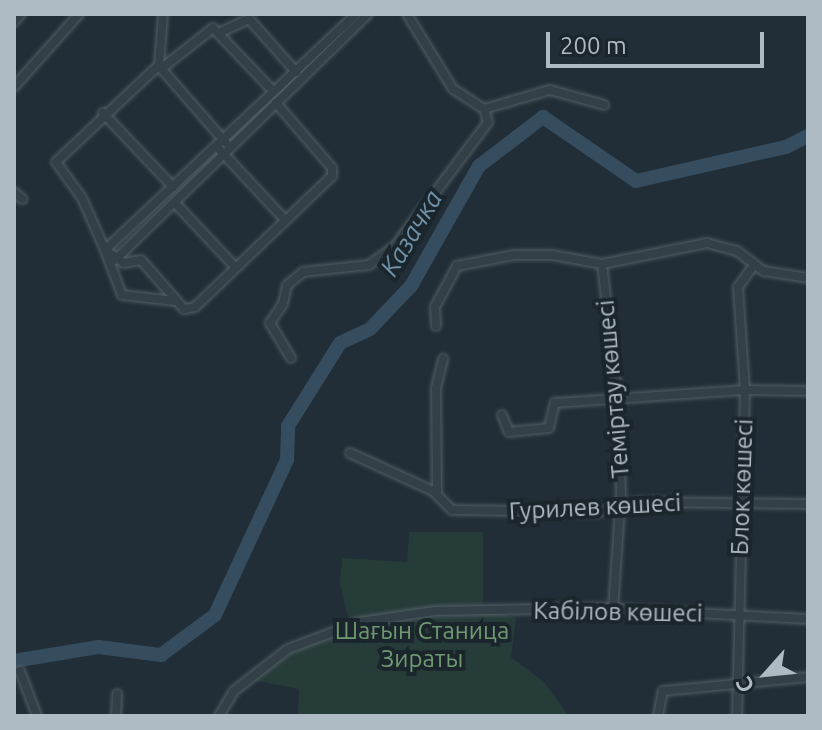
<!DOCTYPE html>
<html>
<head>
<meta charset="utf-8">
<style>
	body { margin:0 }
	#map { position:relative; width:822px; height:730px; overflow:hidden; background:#212e37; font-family:Ubuntu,sans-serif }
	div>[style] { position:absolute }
	.green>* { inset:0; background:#263c39 }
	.river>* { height:14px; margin:-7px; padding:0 7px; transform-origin:7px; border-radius:7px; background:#354d5e }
	.roads { filter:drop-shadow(0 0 2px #525e65) drop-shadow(0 0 2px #525e65) }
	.minor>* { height:8px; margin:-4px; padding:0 4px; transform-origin:4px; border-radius:4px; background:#344048 }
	span { translate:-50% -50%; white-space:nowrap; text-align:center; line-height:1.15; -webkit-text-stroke:8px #1a252c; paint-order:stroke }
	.street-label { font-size:24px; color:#afbbc4 }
	.park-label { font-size:24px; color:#6f9970 }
	.water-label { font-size:26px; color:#7092a8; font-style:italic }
	.frame { position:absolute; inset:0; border:16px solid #afbbc4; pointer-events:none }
	.north { position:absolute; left:726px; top:634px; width:80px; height:80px; -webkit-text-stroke:6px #1a252c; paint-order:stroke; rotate:243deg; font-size:22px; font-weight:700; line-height:32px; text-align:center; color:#afbbc4 }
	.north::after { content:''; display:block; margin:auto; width:28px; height:36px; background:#afbbc4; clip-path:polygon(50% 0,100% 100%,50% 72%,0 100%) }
	.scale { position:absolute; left:546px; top:32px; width:218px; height:36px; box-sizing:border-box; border:4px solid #afbbc4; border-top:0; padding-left:10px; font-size:24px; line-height:28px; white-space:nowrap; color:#afbbc4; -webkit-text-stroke:6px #1a252c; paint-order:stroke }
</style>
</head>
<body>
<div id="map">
	<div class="green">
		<div style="clip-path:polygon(409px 532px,483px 532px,483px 610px,516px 617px,511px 657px,544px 682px,569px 716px,298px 716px,299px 689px,253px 680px,296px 649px,351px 630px,340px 584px,342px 558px,407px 562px)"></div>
	</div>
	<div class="river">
		<div style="left:14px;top:661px;width:86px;rotate:-9.4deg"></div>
		<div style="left:99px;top:647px;width:63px;rotate:7.4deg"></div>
		<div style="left:161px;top:655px;width:67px;rotate:-36.5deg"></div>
		<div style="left:215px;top:615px;width:171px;rotate:-65.1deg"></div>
		<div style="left:287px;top:460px;width:34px;rotate:-88deg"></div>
		<div style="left:288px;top:426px;width:98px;rotate:-57.9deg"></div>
		<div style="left:340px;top:343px;width:33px;rotate:-25deg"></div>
		<div style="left:370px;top:329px;width:59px;rotate:-46.4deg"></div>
		<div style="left:411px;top:286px;width:138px;rotate:-60.5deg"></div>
		<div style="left:479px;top:166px;width:81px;rotate:-37.4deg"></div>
		<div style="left:543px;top:117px;width:113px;rotate:34.5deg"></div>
		<div style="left:636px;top:181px;width:154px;rotate:-12.8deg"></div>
		<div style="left:786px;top:147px;width:25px;rotate:-27deg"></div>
	</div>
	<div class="roads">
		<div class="minor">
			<div style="left:163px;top:14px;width:51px;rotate:94.5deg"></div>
			<div style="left:159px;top:65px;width:141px;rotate:136.7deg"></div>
			<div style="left:56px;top:162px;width:44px;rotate:54.2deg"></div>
			<div style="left:82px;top:198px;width:57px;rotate:66.1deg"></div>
			<div style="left:105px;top:250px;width:23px;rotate:34deg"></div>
			<div style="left:124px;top:263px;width:17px;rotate:-10deg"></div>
			<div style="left:141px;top:260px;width:65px;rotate:48.7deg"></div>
			<div style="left:184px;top:309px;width:11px;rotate:-10deg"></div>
			<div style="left:195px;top:307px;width:190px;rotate:-43.7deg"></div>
			<div style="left:332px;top:176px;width:8px;rotate:-90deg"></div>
			<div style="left:332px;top:168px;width:86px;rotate:-130.7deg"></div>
			<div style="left:14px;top:22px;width:11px;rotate:-49deg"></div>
			<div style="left:221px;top:32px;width:31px;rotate:-25deg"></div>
			<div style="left:249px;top:19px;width:71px;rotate:48.4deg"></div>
			<div style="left:159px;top:66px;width:102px;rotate:49deg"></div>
			<div style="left:161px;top:69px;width:66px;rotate:-38.3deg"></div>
			<div style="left:213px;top:28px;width:88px;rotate:46.4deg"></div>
			<div style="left:14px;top:87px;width:98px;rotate:-48.3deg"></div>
			<div style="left:484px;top:109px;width:69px;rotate:-16.1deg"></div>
			<div style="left:550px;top:90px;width:56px;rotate:15.5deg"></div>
			<div style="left:103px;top:113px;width:102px;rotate:46.6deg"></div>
			<div style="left:220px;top:150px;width:96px;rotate:47.1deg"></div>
			<div style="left:14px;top:192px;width:11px;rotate:41deg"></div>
			<div style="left:175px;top:203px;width:89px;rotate:46.8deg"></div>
			<div style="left:105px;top:250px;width:345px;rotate:-43.2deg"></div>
			<div style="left:105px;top:250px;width:48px;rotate:69.3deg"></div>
			<div style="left:122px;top:295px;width:53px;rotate:6.5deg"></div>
			<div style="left:115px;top:260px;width:353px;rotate:-44.2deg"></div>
			<div style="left:602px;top:264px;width:137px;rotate:83.3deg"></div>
			<div style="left:618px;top:400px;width:93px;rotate:88.2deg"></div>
			<div style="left:621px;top:493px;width:116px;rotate:93.9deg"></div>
			<div style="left:436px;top:326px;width:19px;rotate:-93deg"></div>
			<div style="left:435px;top:307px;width:47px;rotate:-61.8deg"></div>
			<div style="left:457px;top:266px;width:58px;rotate:-10.9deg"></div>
			<div style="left:514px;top:255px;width:38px"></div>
			<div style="left:552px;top:255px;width:51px;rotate:10.2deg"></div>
			<div style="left:602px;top:264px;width:107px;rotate:-11.3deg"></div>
			<div style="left:707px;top:243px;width:31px;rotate:15deg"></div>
			<div style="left:737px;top:251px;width:34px;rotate:37deg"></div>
			<div style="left:764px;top:271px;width:45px;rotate:9deg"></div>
			<div style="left:291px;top:358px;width:41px;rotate:-121deg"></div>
			<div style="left:270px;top:323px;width:23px;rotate:-56deg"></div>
			<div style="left:283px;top:304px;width:19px;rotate:-78deg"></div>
			<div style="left:287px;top:285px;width:21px;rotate:-39deg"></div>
			<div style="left:303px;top:272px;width:66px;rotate:-6.1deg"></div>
			<div style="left:369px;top:265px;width:32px;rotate:-36deg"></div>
			<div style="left:395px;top:246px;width:155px;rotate:-53.1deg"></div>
			<div style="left:488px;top:122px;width:14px;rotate:-107deg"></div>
			<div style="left:484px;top:109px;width:37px;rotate:-147deg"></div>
			<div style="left:453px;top:89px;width:88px;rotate:-121.5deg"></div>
			<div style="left:502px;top:415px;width:18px;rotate:68deg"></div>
			<div style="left:509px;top:432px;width:40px;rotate:-5.7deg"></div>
			<div style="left:549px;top:428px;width:26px;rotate:-77deg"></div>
			<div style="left:555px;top:403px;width:190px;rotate:-3.9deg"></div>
			<div style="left:745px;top:390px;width:63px;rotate:0.9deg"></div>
			<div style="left:350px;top:453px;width:91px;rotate:24.6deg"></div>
			<div style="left:433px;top:491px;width:27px;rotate:45deg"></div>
			<div style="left:452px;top:510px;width:146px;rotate:0.8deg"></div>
			<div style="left:598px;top:512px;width:41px;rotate:-14deg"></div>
			<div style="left:638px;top:502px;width:170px;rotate:0.7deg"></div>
			<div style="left:437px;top:494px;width:106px;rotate:-90.5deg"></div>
			<div style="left:436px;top:388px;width:30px;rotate:-76deg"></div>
			<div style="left:20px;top:671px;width:48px;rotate:69.3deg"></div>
			<div style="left:116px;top:716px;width:22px;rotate:-87deg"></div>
			<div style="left:219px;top:716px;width:29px;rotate:-59deg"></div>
			<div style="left:234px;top:691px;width:68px;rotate:-37.9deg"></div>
			<div style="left:288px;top:649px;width:77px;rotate:-20.6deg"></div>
			<div style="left:360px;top:622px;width:76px;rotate:-8.3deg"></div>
			<div style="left:435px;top:611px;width:162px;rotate:-1.1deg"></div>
			<div style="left:597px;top:608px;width:211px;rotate:3deg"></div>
			<div style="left:658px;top:716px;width:25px;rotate:-79deg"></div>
			<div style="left:663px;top:691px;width:146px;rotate:-5.5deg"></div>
			<div style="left:737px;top:716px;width:326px;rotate:-88.6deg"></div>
			<div style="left:745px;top:390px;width:103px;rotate:-93.9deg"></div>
			<div style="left:738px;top:287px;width:27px;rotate:-54deg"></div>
		</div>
	</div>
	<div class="street-label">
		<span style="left:613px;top:389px;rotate:-95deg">Теміртау көшесі</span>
		<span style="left:742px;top:487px;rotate:-88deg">Блок көшесі</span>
		<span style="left:595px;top:507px;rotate:-3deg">Гурилев көшесі</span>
		<span style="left:618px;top:612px;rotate:1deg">Кабілов көшесі</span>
	</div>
	<div class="park-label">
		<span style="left:422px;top:645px">Шағын Станица<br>Зираты</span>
	</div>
	<div class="water-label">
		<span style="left:411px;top:233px;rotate:-59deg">Казачка</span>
	</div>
	<div class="frame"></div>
	<div class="north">С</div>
	<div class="scale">200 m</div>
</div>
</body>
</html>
